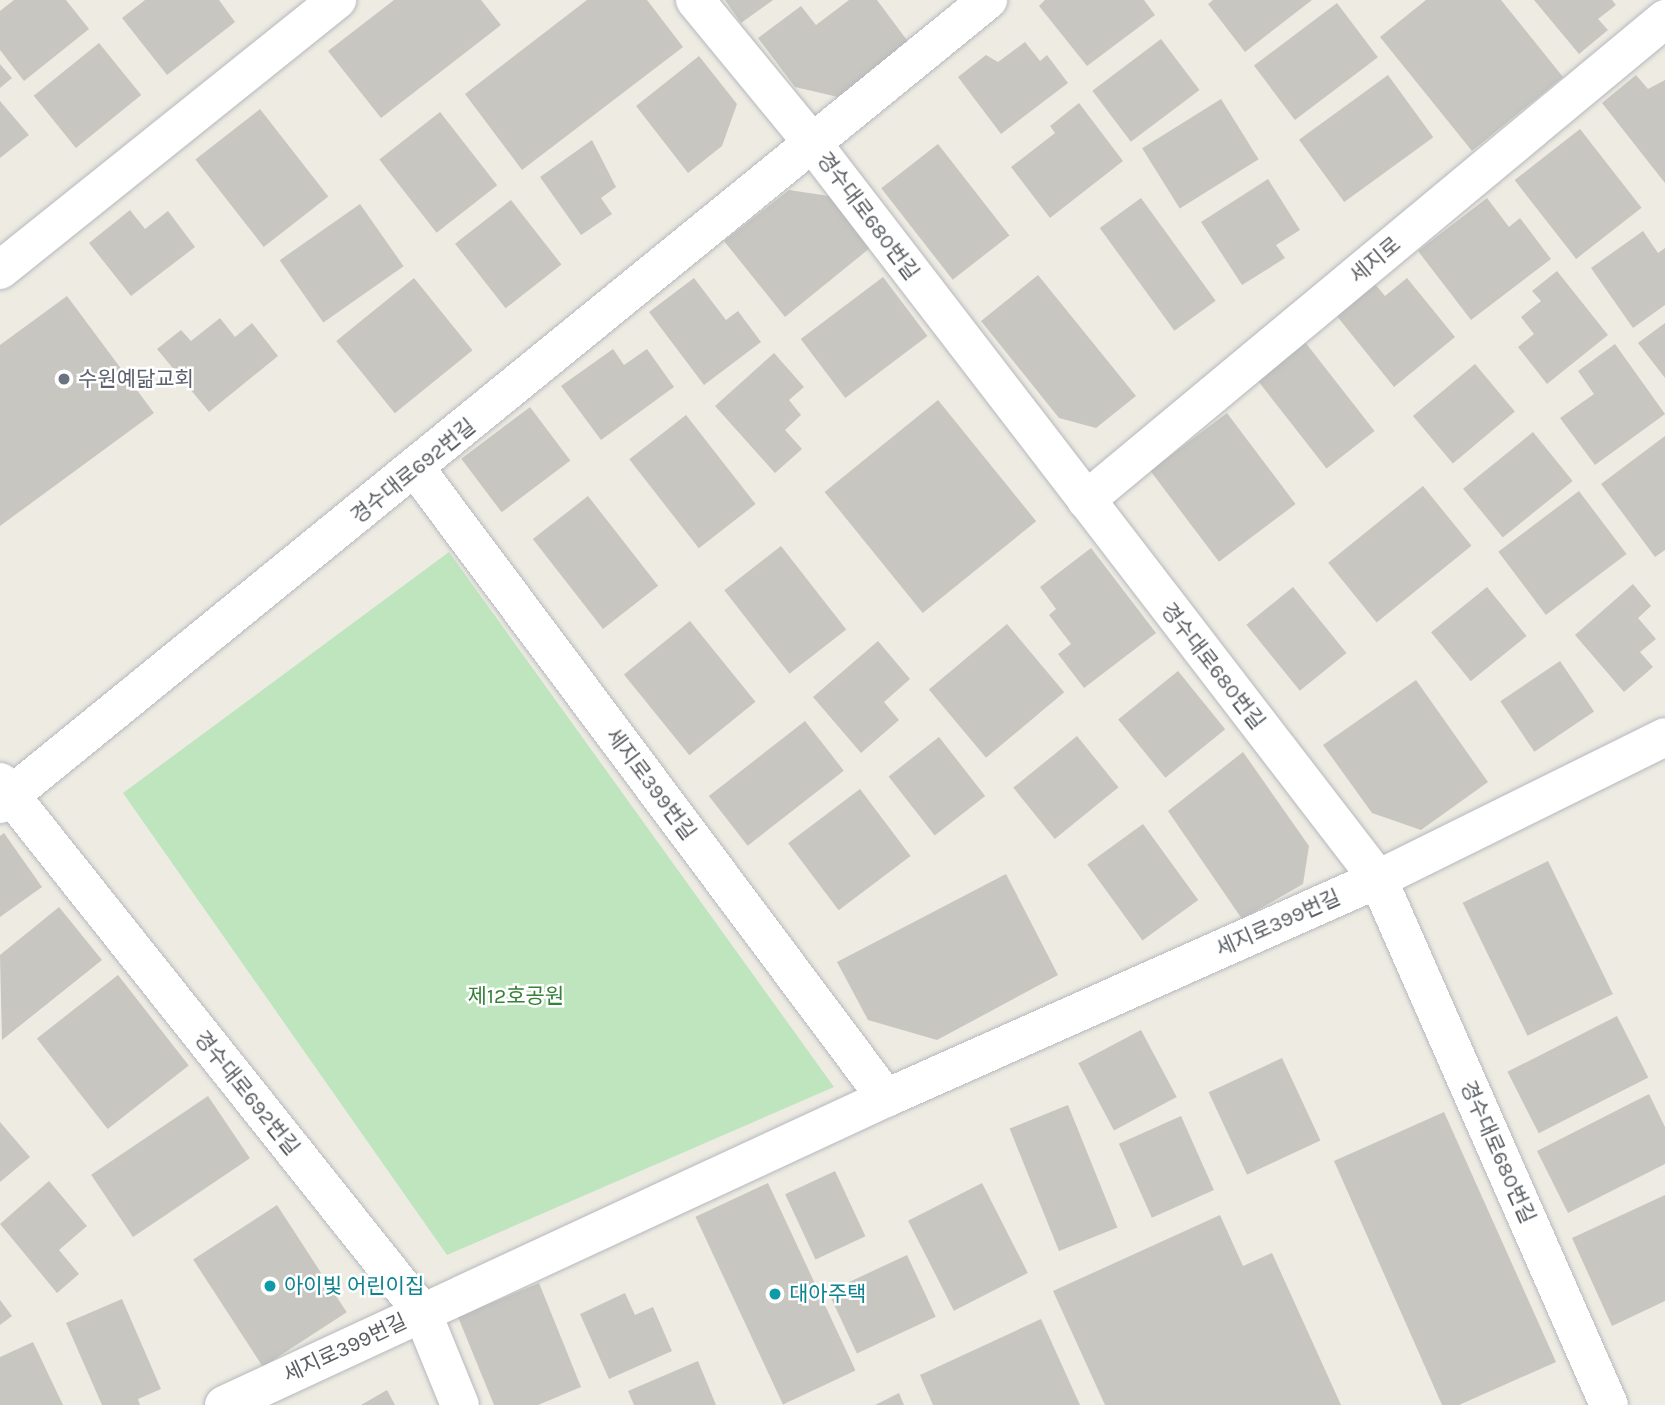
<!DOCTYPE html>
<html>
<head>
<meta charset="utf-8">
<style>
	body { margin:0 }
	#map { position:relative; width:1665px; height:1405px; overflow:hidden; background:#eeebe3; font-family:Karla,"Noto Sans KR",sans-serif }
	div>[style] { position:absolute }
	.green>* { inset:0; background:#bfe5bf }
	.building>* { inset:0; background:#c8c6c0; transform-origin:0 0 }
	.roads { filter:drop-shadow(0 0 2px #b5b9bd) drop-shadow(0 0 2px #b5b9bd) }
	.minor>* { height:38px; margin:-19px; padding:0 19px; transform-origin:19px; border-radius:19px; background:#fff }
	.dots>* { width:19px; height:19px; translate:-50% -50%; box-sizing:border-box; border:4px solid #fff; border-radius:50% }
	span { translate:-50% -50%; white-space:nowrap; text-align:center; line-height:1.15; -webkit-text-stroke:5px #fff; paint-order:stroke }
	.street-label { font-size:21px; color:#5b5f63 }
	.worship-label { font-size:21px; color:#5b616d }
	.left { translate:0 -50%; text-align:left }
	.park-label { font-size:21px; color:#348137 }
	.culture-label { font-size:21px; color:#0d838f }
</style>
</head>
<body>
<div id="map">
	<div class="green">
		<div style="clip-path:polygon(449px 552px,834px 1087px,447px 1255px,123px 793px)"></div>
	</div>
	<div class="building">
		<div style="clip-path:polygon(14px 0,66px 0,89px 29px,24px 81px,0 50px,0 11px)"></div>
		<div style="clip-path:polygon(145px 0,219px 0,235px 22px,167px 75px,122px 18px)"></div>
		<div style="clip-path:polygon(394px 0,481px 0,501px 25px,381px 118px,328px 51px)"></div>
		<div style="clip-path:polygon(587px 0,647px 0,683px 47px,522px 170px,465px 94px)"></div>
		<div style="clip-path:polygon(725px 0,773px 0,741px 23px)"></div>
		<div style="clip-path:polygon(849px 0,877px 0,909px 43px,838px 97px,795px 87px,758px 38px,801px 6px,816px 25px)"></div>
		<div style="clip-path:polygon(1045px 0,1144px 0,1155px 15px,1087px 66px,1039px 6px)"></div>
		<div style="clip-path:polygon(1213px 0,1312px 0,1245px 52px,1208px 4px)"></div>
		<div style="clip-path:polygon(1426px 0,1501px 0,1563px 77px,1472px 151px,1380px 37px)"></div>
		<div style="clip-path:polygon(1534px 0,1612px 0,1616px 5px,1598px 19px,1608px 30px,1579px 54px)"></div>
		<div style="left:1337px;top:3px;width:68px;height:104px;rotate:53deg"></div>
		<div style="left:1161px;top:39px;width:64px;height:86px;rotate:53deg"></div>
		<div style="clip-path:polygon(1025px 42px,1040px 61px,1047px 55px,1068px 83px,1001px 134px,958px 77px,986px 55px,998px 62px)"></div>
		<div style="left:99px;top:43px;width:67px;height:84px;rotate:51deg"></div>
		<div style="clip-path:polygon(699px 56px,737px 104px,722px 146px,688px 173px,636px 106px)"></div>
		<div style="clip-path:polygon(0 64px,12px 78px,0 88px)"></div>
		<div style="left:1388px;top:75px;width:77px;height:110px;rotate:54deg"></div>
		<div style="clip-path:polygon(1636px 75px,1648px 89px,1665px 80px,1665px 183px,1602px 103px)"></div>
		<div style="left:1221px;top:99px;width:71px;height:93px;rotate:58deg"></div>
		<div style="clip-path:polygon(0 101px,29px 135px,0 158px)"></div>
		<div style="clip-path:polygon(1079px 103px,1123px 161px,1050px 218px,1011px 167px,1055px 133px,1050px 126px)"></div>
		<div style="left:260px;top:109px;width:111px;height:82px;rotate:52deg"></div>
		<div style="left:440px;top:112px;width:93px;height:77px;rotate:52deg"></div>
		<div style="left:1580px;top:129px;width:100px;height:83px;rotate:52deg"></div>
		<div style="clip-path:polygon(592px 140px,616px 187px,601px 198px,612px 214px,581px 235px,540px 177px)"></div>
		<div style="left:938px;top:144px;width:116px;height:72px;rotate:52deg"></div>
		<div style="clip-path:polygon(1268px 179px,1300px 230px,1276px 245px,1285px 258px,1242px 285px,1201px 222px)"></div>
		<div style="clip-path:polygon(789px 190px,829px 196px,870px 248px,785px 317px,724px 241px)"></div>
		<div style="left:1141px;top:198px;width:127px;height:51px;rotate:54deg"></div>
		<div style="clip-path:polygon(1487px 198px,1509px 227px,1520px 218px,1551px 259px,1471px 320px,1418px 251px)"></div>
		<div style="left:511px;top:200px;width:82px;height:71px;rotate:52deg"></div>
		<div style="left:360px;top:204px;width:76px;height:98px;rotate:55deg"></div>
		<div style="clip-path:polygon(130px 210px,145px 229px,168px 211px,195px 247px,131px 296px,89px 243px)"></div>
		<div style="clip-path:polygon(1643px 231px,1658px 253px,1665px 248px,1665px 305px,1633px 328px,1591px 268px)"></div>
		<div style="clip-path:polygon(1557px 271px,1608px 335px,1547px 384px,1518px 347px,1534px 334px,1521px 317px,1541px 301px,1532px 291px)"></div>
		<div style="clip-path:polygon(1038px 275px,1136px 396px,1096px 428px,1059px 418px,981px 321px)"></div>
		<div style="left:883px;top:277px;width:74px;height:103px;rotate:53deg"></div>
		<div style="left:414px;top:278px;width:93px;height:100px;rotate:51deg"></div>
		<div style="clip-path:polygon(694px 278px,726px 320px,738px 311px,761px 342px,704px 385px,649px 312px)"></div>
		<div style="clip-path:polygon(1407px 278px,1455px 337px,1394px 387px,1336px 315px,1375px 284px,1385px 296px)"></div>
		<div style="clip-path:polygon(67px 296px,154px 413px,0 526px,0 345px)"></div>
		<div style="clip-path:polygon(220px 318px,235px 337px,252px 323px,278px 356px,209px 412px,157px 349px,181px 330px,191px 341px)"></div>
		<div style="clip-path:polygon(1665px 323px,1665px 378px,1638px 343px)"></div>
		<div style="left:1305px;top:342px;width:113px;height:61px;rotate:52deg"></div>
		<div style="clip-path:polygon(1615px 344px,1665px 414px,1595px 465px,1560px 418px,1594px 394px,1578px 371px)"></div>
		<div style="clip-path:polygon(613px 349px,624px 365px,647px 349px,674px 387px,601px 440px,561px 386px)"></div>
		<div style="clip-path:polygon(774px 353px,804px 387px,789px 400px,801px 415px,785px 430px,802px 449px,775px 473px,715px 406px)"></div>
		<div style="left:1475px;top:364px;width:62px;height:81px;rotate:50deg"></div>
		<div style="left:938px;top:400px;width:156px;height:146px;rotate:51deg"></div>
		<div style="left:530px;top:407px;width:67px;height:86px;rotate:53deg"></div>
		<div style="left:1227px;top:413px;width:114px;height:96px;rotate:53deg"></div>
		<div style="left:686px;top:415px;width:113px;height:72px;rotate:52deg"></div>
		<div style="left:1533px;top:432px;width:63px;height:90px;rotate:51deg"></div>
		<div style="clip-path:polygon(1665px 436px,1665px 550px,1655px 557px,1601px 484px)"></div>
		<div style="left:1423px;top:486px;width:77px;height:122px;rotate:51deg"></div>
		<div style="left:1579px;top:491px;width:79px;height:101px;rotate:53deg"></div>
		<div style="left:588px;top:496px;width:114px;height:70px;rotate:52deg"></div>
		<div style="left:781px;top:546px;width:106px;height:72px;rotate:52deg"></div>
		<div style="clip-path:polygon(1091px 548px,1156px 633px,1084px 688px,1058px 654px,1071px 644px,1049px 615px,1056px 609px,1040px 587px)"></div>
		<div style="clip-path:polygon(1633px 584px,1651px 606px,1638px 618px,1656px 639px,1640px 652px,1653px 667px,1624px 692px,1575px 635px)"></div>
		<div style="left:1293px;top:587px;width:85px;height:60px;rotate:51deg"></div>
		<div style="left:1487px;top:587px;width:63px;height:72px;rotate:51deg"></div>
		<div style="left:690px;top:621px;width:104px;height:85px;rotate:51deg"></div>
		<div style="left:1007px;top:624px;width:89px;height:102px;rotate:50deg"></div>
		<div style="clip-path:polygon(878px 641px,910px 679px,884px 702px,899px 720px,861px 753px,813px 697px)"></div>
		<div style="left:1560px;top:661px;width:61px;height:72px;rotate:56deg"></div>
		<div style="left:1178px;top:671px;width:75px;height:77px;rotate:51deg"></div>
		<div style="clip-path:polygon(1416px 680px,1488px 782px,1421px 830px,1372px 813px,1323px 745px)"></div>
		<div style="left:805px;top:721px;width:63px;height:122px;rotate:52deg"></div>
		<div style="left:1077px;top:736px;width:66px;height:82px;rotate:51deg"></div>
		<div style="left:939px;top:737px;width:75px;height:64px;rotate:52deg"></div>
		<div style="clip-path:polygon(1243px 752px,1309px 846px,1303px 884px,1242px 919px,1168px 811px)"></div>
		<div style="left:860px;top:789px;width:84px;height:90px;rotate:53deg"></div>
		<div style="left:1143px;top:824px;width:94px;height:69px;rotate:54deg"></div>
		<div style="clip-path:polygon(4px 833px,42px 887px,0 917px,0 836px)"></div>
		<div style="left:1548px;top:861px;width:148px;height:95px;rotate:64deg"></div>
		<div style="clip-path:polygon(1006px 874px,1058px 975px,937px 1040px,868px 1020px,837px 962px)"></div>
		<div style="clip-path:polygon(59px 907px,102px 960px,2px 1040px,0 955px)"></div>
		<div style="left:118px;top:975px;width:115px;height:103px;rotate:52deg"></div>
		<div style="left:1617px;top:1016px;width:69px;height:123px;rotate:63deg"></div>
		<div style="left:1141px;top:1030px;width:76px;height:71px;rotate:62deg"></div>
		<div style="left:1282px;top:1058px;width:91px;height:81px;rotate:65deg"></div>
		<div style="clip-path:polygon(1649px 1094px,1665px 1127px,1665px 1164px,1568px 1213px,1537px 1151px)"></div>
		<div style="left:208px;top:1096px;width:75px;height:141px;rotate:56deg"></div>
		<div style="left:1068px;top:1105px;width:132px;height:63px;rotate:68deg"></div>
		<div style="clip-path:polygon(1444px 1112px,1556px 1362px,1459px 1405px,1442px 1405px,1334px 1161px)"></div>
		<div style="left:1181px;top:1116px;width:81px;height:68px;rotate:66deg"></div>
		<div style="clip-path:polygon(0 1122px,30px 1157px,0 1182px)"></div>
		<div style="left:835px;top:1171px;width:72px;height:55px;rotate:65deg"></div>
		<div style="clip-path:polygon(49px 1181px,87px 1226px,59px 1250px,79px 1274px,57px 1293px,0 1224px)"></div>
		<div style="left:768px;top:1183px;width:207px;height:80px;rotate:65deg"></div>
		<div style="left:982px;top:1183px;width:101px;height:83px;rotate:63deg"></div>
		<div style="clip-path:polygon(1665px 1195px,1665px 1301px,1612px 1326px,1572px 1238px)"></div>
		<div style="left:277px;top:1205px;width:128px;height:100px;rotate:57deg"></div>
		<div style="clip-path:polygon(1220px 1215px,1243px 1266px,1272px 1253px,1341px 1405px,1105px 1405px,1053px 1291px)"></div>
		<div style="left:907px;top:1255px;width:68px;height:87px;rotate:65deg"></div>
		<div style="clip-path:polygon(539px 1283px,581px 1387px,538px 1405px,494px 1405px,458px 1317px)"></div>
		<div style="clip-path:polygon(625px 1293px,635px 1315px,653px 1307px,672px 1351px,609px 1379px,580px 1314px)"></div>
		<div style="clip-path:polygon(122px 1299px,161px 1389px,138px 1399px,140px 1405px,102px 1405px,66px 1323px)"></div>
		<div style="clip-path:polygon(0 1300px,12px 1316px,0 1325px)"></div>
		<div style="clip-path:polygon(1041px 1319px,1080px 1405px,933px 1405px,920px 1375px)"></div>
		<div style="clip-path:polygon(33px 1342px,63px 1405px,0 1405px,0 1357px)"></div>
		<div style="clip-path:polygon(698px 1361px,716px 1405px,634px 1405px,628px 1391px)"></div>
		<div style="clip-path:polygon(387px 1390px,395px 1405px,361px 1405px)"></div>
		<div style="clip-path:polygon(899px 1393px,904px 1405px,875px 1405px)"></div>
	</div>
	<div class="roads">
		<div class="minor">
			<div style="left:695px;top:0;width:181px;rotate:50.6deg"></div>
			<div style="left:810px;top:140px;width:932px;rotate:52.45deg"></div>
			<div style="left:1378px;top:879px;width:574px;rotate:66.29deg"></div>
			<div style="left:0;top:270px;width:432px;rotate:-38.7deg"></div>
			<div style="left:416px;top:469px;width:785px;rotate:53.23deg"></div>
			<div style="left:1086px;top:500px;width:753px;rotate:-39.72deg"></div>
			<div style="left:0;top:782px;width:677px;rotate:51.47deg"></div>
			<div style="left:422px;top:1312px;width:100px;rotate:67.8deg"></div>
			<div style="left:0;top:804px;width:1274px;rotate:-39.14deg"></div>
			<div style="left:224px;top:1405px;width:730px;rotate:-24.88deg"></div>
			<div style="left:886px;top:1098px;width:539px;rotate:-23.99deg"></div>
			<div style="left:1378px;top:879px;width:320px;rotate:-26.3deg"></div>
		</div>
	</div>
	<div class="dots">
		<div style="left:64px;top:379px;background:#6b7280"></div>
		<div style="left:270px;top:1286px;background:#0f9aa8"></div>
		<div style="left:775px;top:1294px;background:#0f9aa8"></div>
	</div>
	<div class="street-label">
		<span style="left:868px;top:216px;rotate:53deg">경수대로680번길</span>
		<span style="left:1375px;top:260px;rotate:-40deg">세지로</span>
		<span style="left:413px;top:471px;rotate:-39deg">경수대로692번길</span>
		<span style="left:1213px;top:666px;rotate:52deg">경수대로680번길</span>
		<span style="left:651px;top:784px;rotate:53deg">세지로399번길</span>
		<span style="left:1278px;top:923px;rotate:-24deg">세지로399번길</span>
		<span style="left:247px;top:1093px;rotate:51deg">경수대로692번길</span>
		<span style="left:1498px;top:1152px;rotate:66deg">경수대로680번길</span>
		<span style="left:345px;top:1348px;rotate:-25deg">세지로399번길</span>
	</div>
	<div class="worship-label">
		<span class="left" style="left:78px;top:379px">수원예닮교회</span>
	</div>
	<div class="park-label">
		<span style="left:516px;top:996px">제12호공원</span>
	</div>
	<div class="culture-label">
		<span class="left" style="left:284px;top:1286px">아이빛 어린이집</span>
		<span class="left" style="left:789px;top:1294px">대아주택</span>
	</div>
</div>
</body>
</html>
